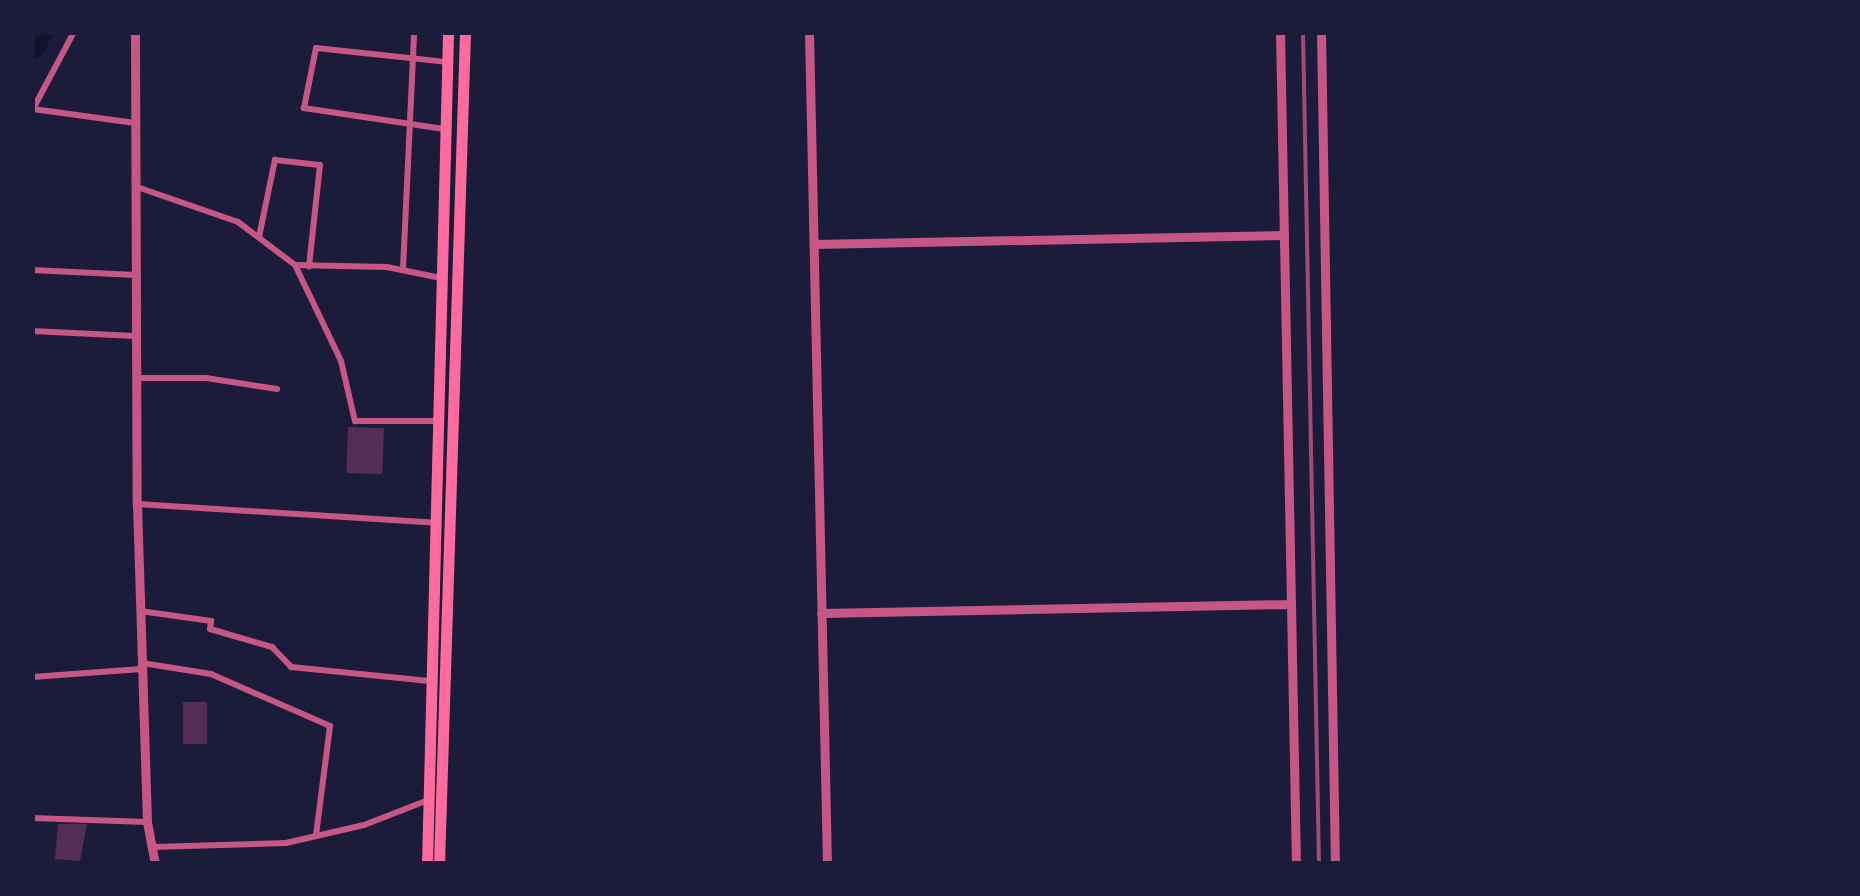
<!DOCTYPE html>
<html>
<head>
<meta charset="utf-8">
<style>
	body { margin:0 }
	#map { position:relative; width:1860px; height:896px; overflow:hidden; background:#1b1b3a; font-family:"Exo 2",sans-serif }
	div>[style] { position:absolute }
	.river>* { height:25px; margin:-12.5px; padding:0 12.5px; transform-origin:12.5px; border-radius:12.5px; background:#12122b }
	.building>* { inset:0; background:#542f53; transform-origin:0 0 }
	.minor>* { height:6px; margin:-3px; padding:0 3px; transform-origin:3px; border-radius:3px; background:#c65784 }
	.tertiary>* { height:9px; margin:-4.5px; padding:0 4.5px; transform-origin:4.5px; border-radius:4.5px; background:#c65784 }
	.trunk>* { height:11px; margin:-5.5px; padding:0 5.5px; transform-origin:5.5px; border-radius:5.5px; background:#ff6b9d }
	.rail>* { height:4px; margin:-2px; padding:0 2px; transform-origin:2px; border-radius:2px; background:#a44b75 }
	span { translate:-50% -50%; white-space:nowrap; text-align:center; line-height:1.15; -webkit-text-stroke:9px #1b1b3a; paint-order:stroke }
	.frame { position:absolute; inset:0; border:35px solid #1b1b3a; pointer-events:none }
</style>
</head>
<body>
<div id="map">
	<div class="river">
		<div style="left:32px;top:46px;width:16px;rotate:-63deg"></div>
	</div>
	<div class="building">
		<div style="left:348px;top:427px;width:36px;height:46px;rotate:2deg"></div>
		<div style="left:207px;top:702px;width:42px;height:24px;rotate:90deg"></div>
		<div style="clip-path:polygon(58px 824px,87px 824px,80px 861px,55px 859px)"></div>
	</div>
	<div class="minor">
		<div style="left:33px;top:109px;width:103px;rotate:7.8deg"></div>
		<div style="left:33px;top:109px;width:87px;rotate:-62deg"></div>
		<div style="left:444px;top:129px;width:142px;rotate:-171.5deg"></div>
		<div style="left:304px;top:108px;width:61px;rotate:-78.7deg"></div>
		<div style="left:316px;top:48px;width:133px;rotate:6.1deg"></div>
		<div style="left:137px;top:187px;width:107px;rotate:19.1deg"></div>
		<div style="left:238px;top:222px;width:71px;rotate:37deg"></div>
		<div style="left:295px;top:265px;width:92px;rotate:1.2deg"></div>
		<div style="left:387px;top:267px;width:55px;rotate:11.5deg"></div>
		<div style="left:259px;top:237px;width:79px;rotate:-78.3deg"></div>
		<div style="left:275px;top:160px;width:45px;rotate:6.3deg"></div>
		<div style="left:320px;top:165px;width:102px;rotate:96.2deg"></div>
		<div style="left:296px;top:267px;width:104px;rotate:64.4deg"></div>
		<div style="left:341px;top:361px;width:62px;rotate:76.9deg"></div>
		<div style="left:355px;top:421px;width:82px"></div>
		<div style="left:403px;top:269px;width:237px;rotate:-87.3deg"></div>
		<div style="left:32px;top:270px;width:104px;rotate:2.8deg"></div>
		<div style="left:32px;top:331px;width:103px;rotate:2.8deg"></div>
		<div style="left:137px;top:378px;width:69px"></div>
		<div style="left:206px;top:378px;width:72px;rotate:8.8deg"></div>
		<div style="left:137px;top:504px;width:299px;rotate:3.6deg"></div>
		<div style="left:140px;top:611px;width:72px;rotate:8deg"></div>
		<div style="left:211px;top:621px;width:8px;rotate:97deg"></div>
		<div style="left:210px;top:629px;width:65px;rotate:16.2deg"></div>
		<div style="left:272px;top:647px;width:28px;rotate:46deg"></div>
		<div style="left:291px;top:667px;width:139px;rotate:5.8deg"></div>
		<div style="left:142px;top:663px;width:70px;rotate:9.1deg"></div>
		<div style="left:211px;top:674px;width:130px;rotate:23.6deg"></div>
		<div style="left:330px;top:726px;width:111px;rotate:97.3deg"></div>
		<div style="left:32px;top:677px;width:110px;rotate:-4.2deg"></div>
		<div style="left:32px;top:818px;width:115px;rotate:2deg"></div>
		<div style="left:152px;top:847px;width:134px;rotate:-1.7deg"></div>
		<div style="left:286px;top:843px;width:80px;rotate:-13deg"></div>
		<div style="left:364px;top:825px;width:69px;rotate:-21.3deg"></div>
	</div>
	<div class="tertiary">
		<div style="left:135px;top:32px;width:472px;rotate:89.8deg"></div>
		<div style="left:137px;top:504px;width:318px;rotate:88.2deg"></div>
		<div style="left:147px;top:822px;width:43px;rotate:79.2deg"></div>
		<div style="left:809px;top:32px;width:832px;rotate:88.76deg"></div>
		<div style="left:1280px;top:32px;width:832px;rotate:88.9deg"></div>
		<div style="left:1321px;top:32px;width:832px;rotate:89.04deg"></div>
		<div style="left:814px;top:244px;width:470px;rotate:-1.1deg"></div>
		<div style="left:821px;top:613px;width:470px;rotate:-1.1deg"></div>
	</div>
	<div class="trunk">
		<div style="left:427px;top:864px;width:832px;rotate:-88.55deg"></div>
		<div style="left:439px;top:864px;width:832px;rotate:-88.21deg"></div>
	</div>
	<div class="rail">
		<div style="left:1303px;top:32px;width:832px;rotate:88.9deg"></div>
	</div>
	<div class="frame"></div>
</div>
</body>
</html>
